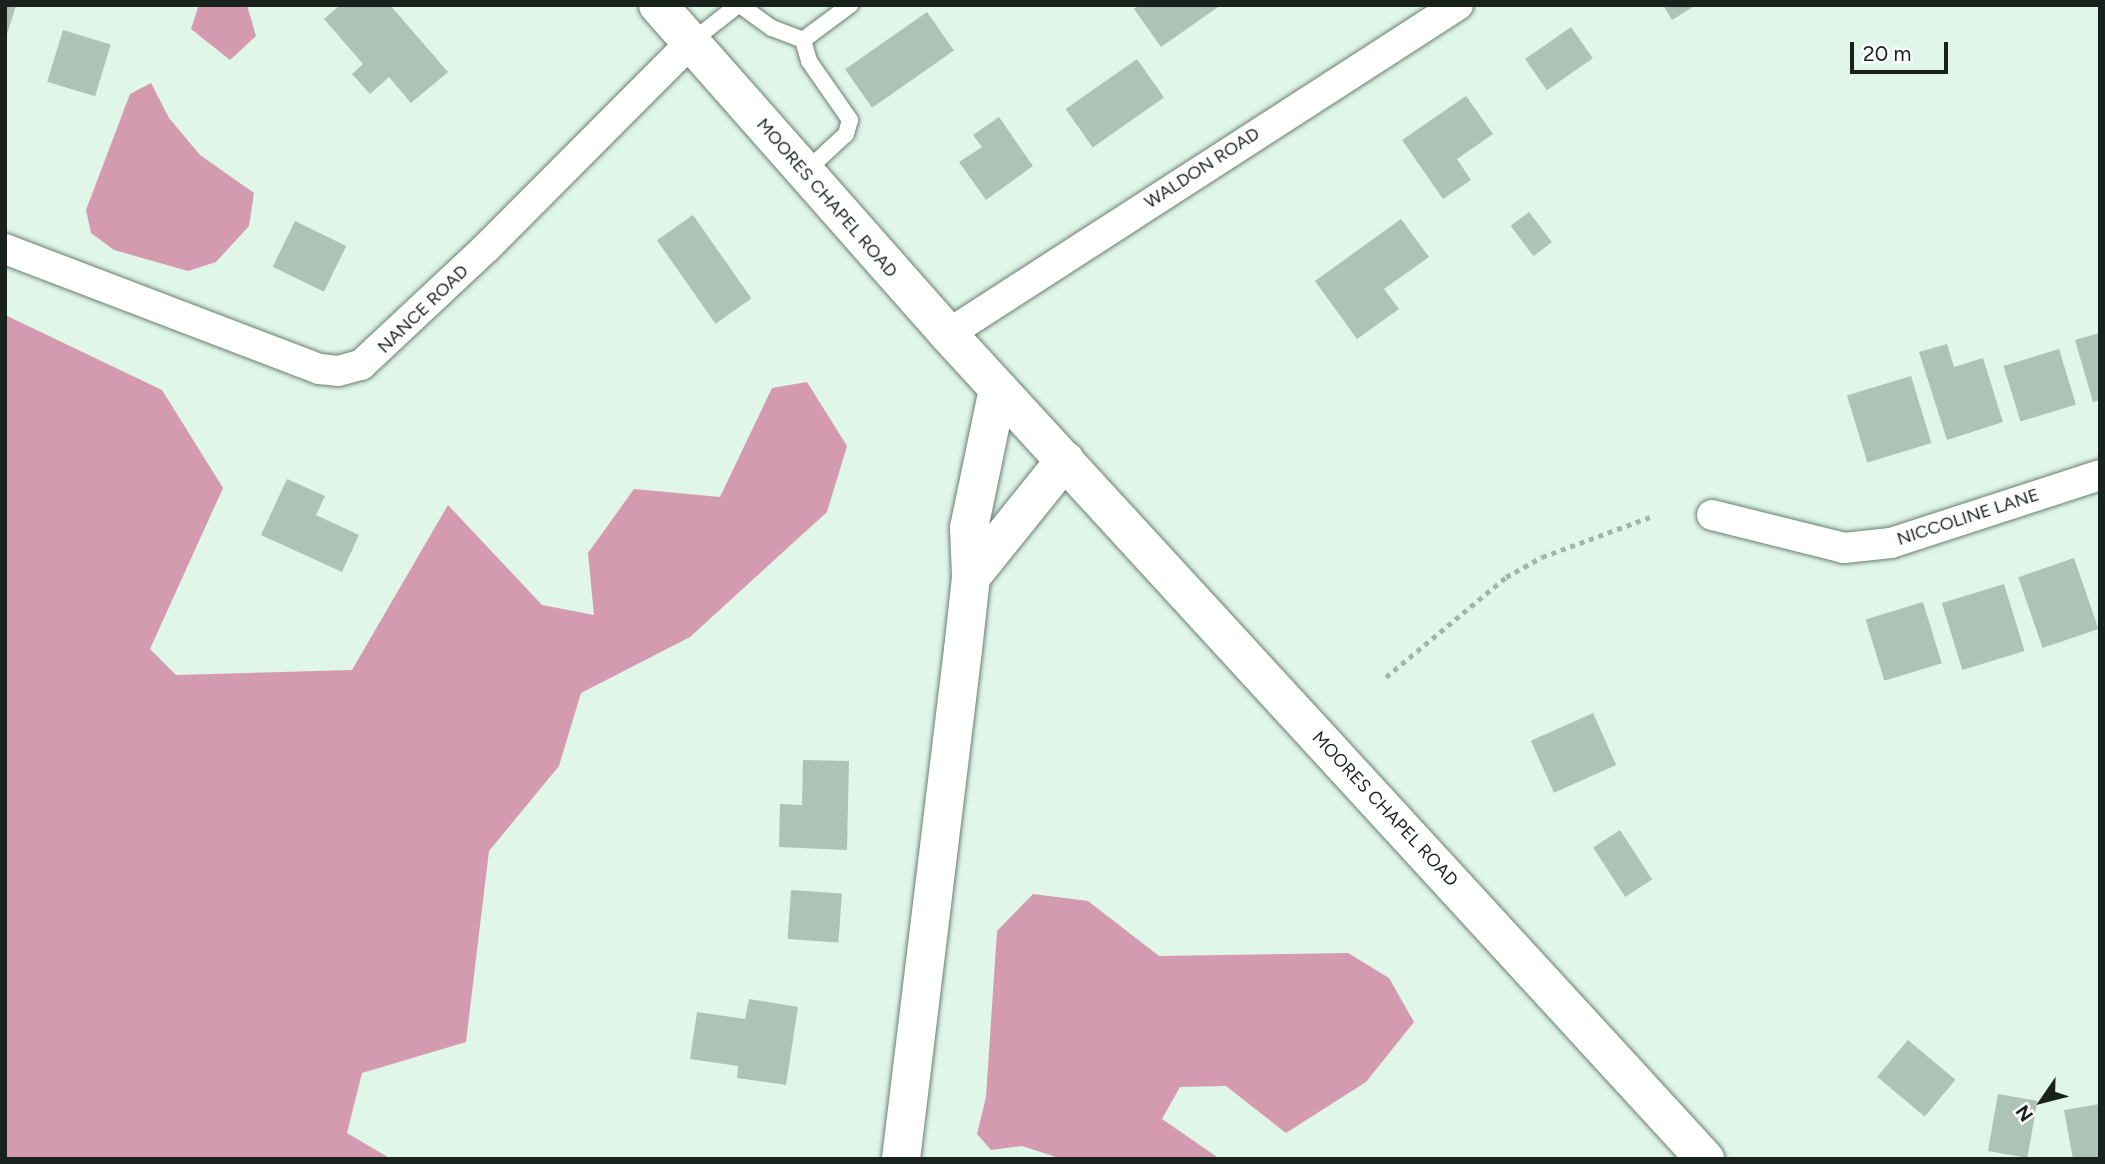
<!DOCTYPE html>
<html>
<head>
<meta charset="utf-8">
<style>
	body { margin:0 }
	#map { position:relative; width:2105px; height:1164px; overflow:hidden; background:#dff6e9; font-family:Figtree,sans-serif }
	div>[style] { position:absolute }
	.forest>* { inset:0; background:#d49ab0 }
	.building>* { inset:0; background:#adc3b7; transform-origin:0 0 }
	.path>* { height:4.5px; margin-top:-2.25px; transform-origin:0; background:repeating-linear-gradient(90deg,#a3b5ab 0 5px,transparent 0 10px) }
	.roads { filter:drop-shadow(0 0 2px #6a7e73) drop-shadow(0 0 2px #6a7e73) }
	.lane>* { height:16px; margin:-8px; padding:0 8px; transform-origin:8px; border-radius:8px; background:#fff }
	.street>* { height:30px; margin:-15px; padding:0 15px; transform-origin:15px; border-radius:15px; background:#fff }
	.secondary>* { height:38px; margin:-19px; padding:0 19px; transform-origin:19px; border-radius:19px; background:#fff }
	span { translate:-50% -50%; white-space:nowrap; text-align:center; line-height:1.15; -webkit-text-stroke:5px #fff; paint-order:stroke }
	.street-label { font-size:18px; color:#18211c }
	.frame { position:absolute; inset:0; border:7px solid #18211c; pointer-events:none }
	.north { position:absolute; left:2007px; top:1066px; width:70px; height:70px; -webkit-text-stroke:5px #fff; paint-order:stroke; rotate:235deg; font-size:19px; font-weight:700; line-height:28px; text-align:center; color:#18211c }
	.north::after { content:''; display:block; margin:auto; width:24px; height:32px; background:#18211c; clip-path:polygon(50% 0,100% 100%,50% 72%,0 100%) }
	.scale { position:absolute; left:1850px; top:42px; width:98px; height:32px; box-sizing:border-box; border:4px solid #18211c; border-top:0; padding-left:9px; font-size:21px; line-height:24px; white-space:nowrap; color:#18211c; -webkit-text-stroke:5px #fff; paint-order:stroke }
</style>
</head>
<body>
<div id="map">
	<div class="forest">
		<div style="clip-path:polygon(199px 5px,247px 5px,256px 36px,230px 60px,191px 29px)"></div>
		<div style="clip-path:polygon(151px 83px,169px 118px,200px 155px,254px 193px,249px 226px,216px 262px,188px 271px,114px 250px,91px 233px,86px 210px,130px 94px)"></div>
		<div style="clip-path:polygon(5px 315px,162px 390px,223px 488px,150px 649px,176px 675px,352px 670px,448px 505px,542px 605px,594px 615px,588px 553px,634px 489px,720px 497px,772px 388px,807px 382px,847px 446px,827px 512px,690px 637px,581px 693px,559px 766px,489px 851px,466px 1042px,362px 1073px,347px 1133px,391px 1159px,5px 1159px)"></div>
		<div style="clip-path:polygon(1033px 894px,1088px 901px,1159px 956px,1348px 953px,1389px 978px,1414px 1022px,1366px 1082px,1286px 1133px,1226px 1086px,1180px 1087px,1162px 1119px,1220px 1159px,1062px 1159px,1022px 1146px,991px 1150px,977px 1134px,986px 1097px,997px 931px)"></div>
	</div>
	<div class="building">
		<div style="clip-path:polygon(5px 5px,16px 6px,6px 37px,5px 37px)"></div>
		<div style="clip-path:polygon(340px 5px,390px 5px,448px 72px,411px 103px,389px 77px,370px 94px,352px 74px,363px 64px,324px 19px)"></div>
		<div style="clip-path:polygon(1139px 5px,1221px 5px,1161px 47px,1134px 9px)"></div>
		<div style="clip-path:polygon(1663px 5px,1696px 5px,1672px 20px)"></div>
		<div style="left:927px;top:12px;width:47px;height:100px;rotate:55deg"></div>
		<div style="left:1571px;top:27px;width:38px;height:56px;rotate:55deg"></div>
		<div style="left:63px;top:30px;width:50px;height:54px;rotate:17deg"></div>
		<div style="left:1137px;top:59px;width:47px;height:87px;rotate:55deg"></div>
		<div style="clip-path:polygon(1466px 96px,1493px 134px,1457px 159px,1471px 180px,1443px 199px,1402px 140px)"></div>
		<div style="clip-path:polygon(999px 117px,1033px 166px,986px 200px,959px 162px,982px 147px,973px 135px)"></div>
		<div style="left:1529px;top:212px;width:38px;height:23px;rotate:53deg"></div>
		<div style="left:693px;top:215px;width:102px;height:44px;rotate:55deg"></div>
		<div style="clip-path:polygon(1401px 219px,1429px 257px,1384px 289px,1399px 309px,1357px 339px,1315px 281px)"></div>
		<div style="left:295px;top:221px;width:57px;height:51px;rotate:26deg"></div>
		<div style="clip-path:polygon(2100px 333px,2100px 400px,2093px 402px,2075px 340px)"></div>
		<div style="clip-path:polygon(1947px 344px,1954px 367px,1983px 358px,2003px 422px,1947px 440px,1919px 352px)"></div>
		<div style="left:2059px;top:349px;width:58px;height:58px;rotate:73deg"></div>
		<div style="left:1911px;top:376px;width:70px;height:67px;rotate:73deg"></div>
		<div style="clip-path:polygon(287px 479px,325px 496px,316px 515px,359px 535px,342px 572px,261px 535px)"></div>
		<div style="left:2074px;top:558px;width:75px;height:59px;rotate:71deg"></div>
		<div style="left:2004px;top:584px;width:70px;height:65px;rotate:73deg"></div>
		<div style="left:1923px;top:602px;width:64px;height:60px;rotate:73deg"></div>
		<div style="left:1593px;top:713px;width:57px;height:68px;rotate:66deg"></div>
		<div style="clip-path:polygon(803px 760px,849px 761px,847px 850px,779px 847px,780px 804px,802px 805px)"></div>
		<div style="left:1620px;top:830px;width:59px;height:32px;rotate:57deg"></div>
		<div style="left:791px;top:890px;width:51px;height:49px;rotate:4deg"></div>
		<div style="clip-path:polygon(749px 999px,798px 1007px,786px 1085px,737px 1078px,738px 1066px,690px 1059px,697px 1012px,745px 1019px)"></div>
		<div style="left:1908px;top:1040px;width:62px;height:48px;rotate:40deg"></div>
		<div style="left:1998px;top:1094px;width:40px;height:58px;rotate:10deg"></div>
		<div style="clip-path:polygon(2100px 1104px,2100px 1159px,2073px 1159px,2064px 1110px)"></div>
	</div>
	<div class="path">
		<div style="left:1386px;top:677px;width:156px;rotate:-39.8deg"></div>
		<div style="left:1506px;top:577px;width:41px;rotate:-29.1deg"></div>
		<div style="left:1542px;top:557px;width:115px;rotate:-20.3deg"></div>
	</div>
	<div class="roads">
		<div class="lane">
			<div style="left:740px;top:5px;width:39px;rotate:36deg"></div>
			<div style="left:772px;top:28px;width:33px;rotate:21deg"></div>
			<div style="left:803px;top:40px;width:59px;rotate:-36.7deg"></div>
			<div style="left:803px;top:40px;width:22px;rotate:74deg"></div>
			<div style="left:809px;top:61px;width:72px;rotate:55.2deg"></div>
			<div style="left:850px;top:120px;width:15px;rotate:106deg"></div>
			<div style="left:846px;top:134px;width:56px;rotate:137.2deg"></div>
			<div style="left:691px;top:42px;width:60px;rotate:-38.2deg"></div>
		</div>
		<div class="street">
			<div style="left:5px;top:249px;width:337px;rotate:20.9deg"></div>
			<div style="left:320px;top:369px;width:18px;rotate:6deg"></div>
			<div style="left:338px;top:371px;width:24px;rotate:-15deg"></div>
			<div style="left:361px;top:365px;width:171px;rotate:-43.1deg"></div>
			<div style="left:486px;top:248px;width:291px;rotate:-45.1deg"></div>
			<div style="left:948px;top:334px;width:607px;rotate:-32.83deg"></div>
			<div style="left:1712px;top:515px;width:136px;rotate:14deg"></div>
			<div style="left:1844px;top:548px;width:47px;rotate:-6.1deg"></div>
			<div style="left:1891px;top:543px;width:220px;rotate:-18deg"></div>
		</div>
		<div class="secondary">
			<div style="left:658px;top:5px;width:439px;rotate:48.6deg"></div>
			<div style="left:948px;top:334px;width:1120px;rotate:47.46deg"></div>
			<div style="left:971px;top:577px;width:150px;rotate:-51.2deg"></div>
			<div style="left:901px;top:1159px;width:513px;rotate:-83.06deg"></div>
			<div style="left:963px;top:650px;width:73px;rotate:-83.7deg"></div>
			<div style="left:971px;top:577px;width:49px;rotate:-92.3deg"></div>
			<div style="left:969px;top:528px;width:142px;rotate:-78.2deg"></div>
		</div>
	</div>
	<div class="street-label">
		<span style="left:1202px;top:168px;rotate:-33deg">WALDON ROAD</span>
		<span style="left:827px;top:198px;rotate:49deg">MOORES CHAPEL ROAD</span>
		<span style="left:423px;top:309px;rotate:-44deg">NANCE ROAD</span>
		<span style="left:1968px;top:517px;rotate:-18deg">NICCOLINE LANE</span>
		<span style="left:1385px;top:809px;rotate:47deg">MOORES CHAPEL ROAD</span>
	</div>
	<div class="frame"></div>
	<div class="north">N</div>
	<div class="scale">20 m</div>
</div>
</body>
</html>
